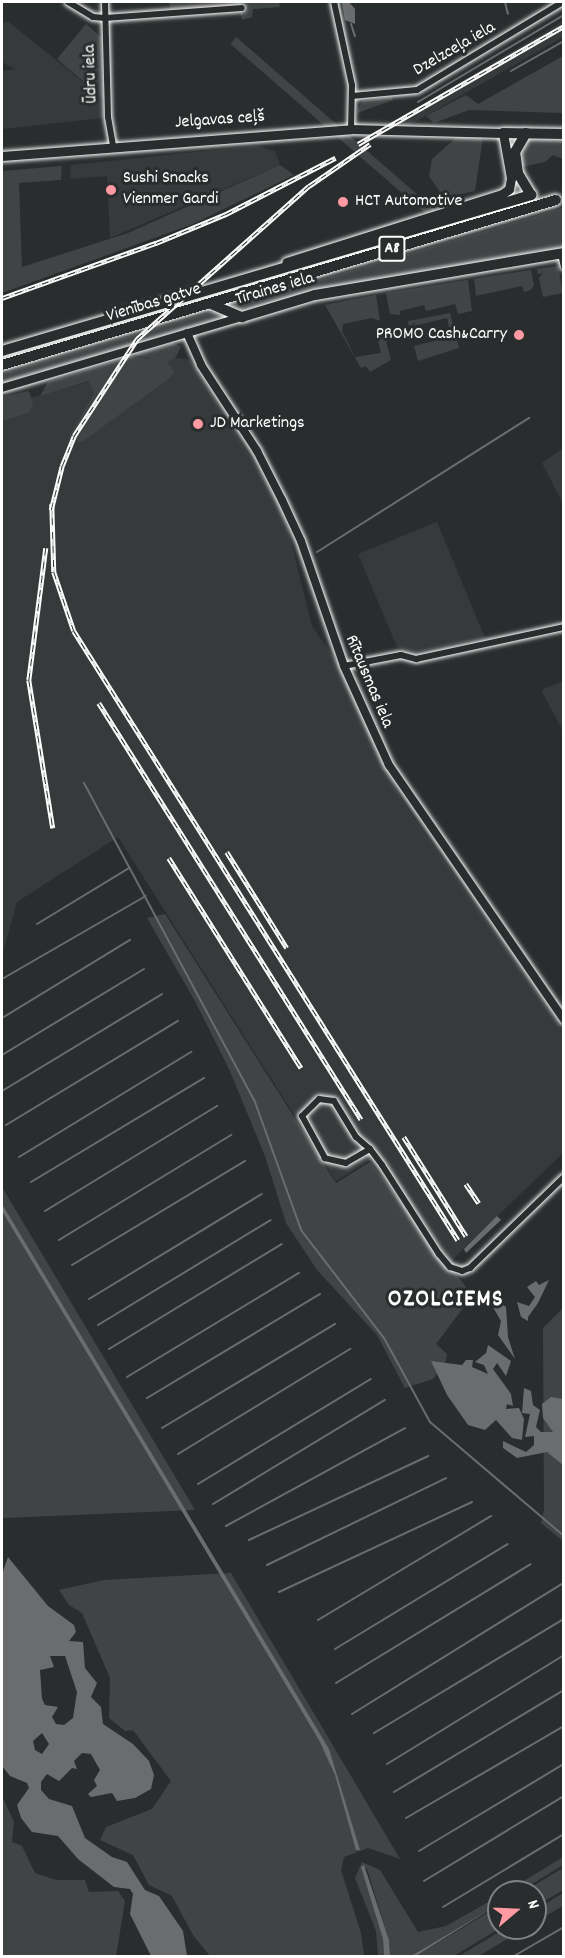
<!DOCTYPE html>
<html>
<head>
<meta charset="utf-8">
<style>
	body { margin:0 }
	#map { position:relative; width:565px; height:1958px; overflow:hidden; background:#2a2d2e; font-family:Dekko,sans-serif }
	div>[style] { position:absolute }
	.built>* { inset:0; background:#373a3b }
	.green>* { inset:0; background:#414445; transform-origin:0 0 }
	.water>* { inset:0; background:#6a6c6d }
	.stream>* { height:2px; margin:-1px; padding:0 1px; transform-origin:1px; border-radius:1px; background:#6a6c6d }
	.roads { filter:drop-shadow(0 0 2px #fff) drop-shadow(0 0 2px #fff) }
	.minor>* { height:6px; margin:-3px; padding:0 3px; transform-origin:3px; border-radius:3px; background:#2a2d2e }
	.tertiary>* { height:8px; margin:-4px; padding:0 4px; transform-origin:4px; border-radius:4px; background:#2a2d2e }
	.secondary>* { height:9px; margin:-4.5px; padding:0 4.5px; transform-origin:4.5px; border-radius:4.5px; background:#2a2d2e }
	.trunk>* { height:10px; margin:-5px; padding:0 5px; transform-origin:5px; border-radius:5px; background:#2a2d2e }
	.rail>* { height:4.5px; margin-top:-2.25px; transform-origin:0; background:repeating-linear-gradient(90deg,#2a2d2e 0 7px,#fff 0 14px); box-sizing:border-box; border-block:2px solid #fff }
	.dots>* { width:16px; height:16px; translate:-50% -50%; box-sizing:border-box; border:3px solid #2a2d2e; border-radius:50% }
	span { translate:-50% -50%; white-space:nowrap; text-align:center; line-height:1.15; -webkit-text-stroke:6px #2a2d2e; paint-order:stroke }
	.shield-label span { padding:2px 4px; background:#2a2d2e; border:2px solid; border-radius:4px; -webkit-text-stroke-width:0 }
	.shield-label { font-size:16px; color:#fff; font-weight:700 }
	.street-label { font-size:18px; color:#fff }
	.poi-label { font-size:18px; color:#fff }
	.left { translate:0 -50%; text-align:left }
	.right { translate:-100% -50%; text-align:right }
	.district-label { font-size:24px; color:#fff; font-weight:700; letter-spacing:1.5px }
	.frame { position:absolute; inset:0; border:3px solid #fff; pointer-events:none }
	.north { position:absolute; left:487px; top:1880px; width:60px; height:60px; box-sizing:border-box; background:#2a2d2e; border:2px solid #7f8182; border-radius:50%; rotate:71deg; font-size:16px; font-weight:700; line-height:24px; text-align:center; color:#fff }
	.north::after { content:''; display:block; margin:auto; width:21px; height:27px; background:#ff9aa2; clip-path:polygon(50% 0,100% 100%,50% 72%,0 100%) }
</style>
</head>
<body>
<div id="map">
	<div class="built">
		<div style="clip-path:polygon(563px 21px,563px 37px,408px 126px,388px 125px)"></div>
		<div style="clip-path:polygon(9px 22px,103px 98px,103px 118px,2px 129px,2px 71px,15px 69px,2px 62px,2px 23px)"></div>
		<div style="clip-path:polygon(256px 146px,275px 151px,280px 165px,110px 238px,107px 176px,70px 179px,71px 165px)"></div>
		<div style="clip-path:polygon(175px 358px,190px 360px,283px 510px,312px 626px,337px 662px,403px 803px,563px 1030px,563px 1153px,451px 1261px,378px 1155px,336px 1181px,118px 837px,17px 902px,2px 956px,2px 406px)"></div>
		<div style="clip-path:polygon(563px 448px,563px 504px,542px 463px)"></div>
		<div style="clip-path:polygon(437px 522px,485px 638px,415px 652px,397px 647px,358px 554px)"></div>
		<div style="clip-path:polygon(563px 681px,563px 731px,541px 690px)"></div>
	</div>
	<div class="green">
		<div style="clip-path:polygon(169px 2px,279px 2px,280px 7px,253px 9px,252px 17px,242px 20px,238px 6px,170px 9px)"></div>
		<div style="clip-path:polygon(86px 24px,101px 37px,103px 98px,57px 59px)"></div>
		<div style="clip-path:polygon(563px 56px,563px 113px,469px 110px,434px 123px,426px 116px,466px 95px,478px 104px)"></div>
		<div style="clip-path:polygon(392px 97px,393px 100px,357px 113px,362px 101px)"></div>
		<div style="clip-path:polygon(458px 136px,483px 137px,475px 191px,444px 198px,429px 176px,432px 159px)"></div>
		<div style="clip-path:polygon(525px 139px,563px 140px,563px 159px,553px 155px,545px 162px,521px 167px)"></div>
		<div style="clip-path:polygon(280px 165px,294px 175px,193px 224px,2px 293px,2px 171px,62px 166px,61px 180px,19px 183px,22px 267px,128px 233px)"></div>
		<div style="clip-path:polygon(563px 208px,563px 248px,310px 292px,2px 383px,2px 374px)"></div>
		<div style="left:449px;top:222px;width:9px;height:282px;rotate:131deg"></div>
		<div style="clip-path:polygon(558px 266px,563px 293px,543px 297px,539px 278px,543px 273px,538px 274px,537px 269px)"></div>
		<div style="clip-path:polygon(531px 270px,534px 285px,531px 290px,524px 292px,522px 286px,476px 296px,474px 279px)"></div>
		<div style="clip-path:polygon(468px 280px,472px 311px,458px 314px,455px 304px,426px 311px,424px 305px,400px 311px,400px 315px,390px 314px,386px 293px)"></div>
		<div style="clip-path:polygon(376px 295px,380px 321px,372px 318px,343px 324px,342px 331px,355px 357px,381px 353px,376px 332px,383px 329px,391px 360px,370px 372px,366px 366px,361px 368px,325px 305px)"></div>
		<div style="clip-path:polygon(450px 313px,459px 348px,418px 361px,414px 346px,451px 337px,447px 318px,409px 327px,408px 321px)"></div>
		<div style="clip-path:polygon(173px 343px,181px 347px,175px 358px,167px 362px,174px 371px,171px 377px,82px 442px,68px 438px,94px 394px,89px 381px,40px 396px,48px 382px,133px 356px,151px 359px,134px 355px)"></div>
		<div style="clip-path:polygon(29px 391px,33px 404px,29px 413px,2px 421px,2px 397px)"></div>
		<div style="clip-path:polygon(165px 914px,336px 1183px,370px 1162px,469px 1291px,466px 1304px,436px 1344px,447px 1354px,446px 1361px,433px 1379px,405px 1388px,377px 1335px,317px 1270px,286px 1223px,265px 1156px,229px 1069px,195px 1001px,147px 918px)"></div>
		<div style="clip-path:polygon(2px 1187px,195px 1510px,2px 1518px)"></div>
		<div style="clip-path:polygon(563px 1308px,563px 1541px,541px 1523px,544px 1510px,543px 1328px)"></div>
		<div style="clip-path:polygon(231px 1573px,400px 1859px,368px 1848px,344px 1857px,341px 1870px,361px 1933px,364px 1956px,210px 1956px,193px 1935px,172px 1896px,149px 1885px,133px 1855px,100px 1840px,106px 1827px,152px 1809px,171px 1781px,133px 1730px,125px 1731px,109px 1718px,110px 1678px,82px 1613px,69px 1605px,59px 1590px,104px 1580px)"></div>
		<div style="clip-path:polygon(2px 1796px,14px 1822px,12px 1842px,22px 1846px,35px 1873px,56px 1880px,85px 1880px,89px 1892px,118px 1891px,125px 1901px,116px 1956px,2px 1956px)"></div>
		<div style="clip-path:polygon(563px 1857px,563px 1865px,519px 1892px,506px 1892px)"></div>
		<div style="clip-path:polygon(362px 1862px,380px 1870px,418px 1932px,446px 1926px,499px 1896px,499px 1904px,411px 1956px,390px 1956px,389px 1940px,367px 1869px,362px 1866px,383px 1939px,384px 1956px,378px 1956px,376px 1931px,355px 1878px)"></div>
		<div style="clip-path:polygon(563px 1868px,563px 1890px,535px 1907px,535px 1892px,523px 1892px)"></div>
		<div style="clip-path:polygon(563px 1893px,563px 1906px,535px 1922px,535px 1910px)"></div>
		<div style="clip-path:polygon(499px 1906px,500px 1928px,454px 1956px,416px 1956px)"></div>
		<div style="clip-path:polygon(506px 1928px,525px 1928px,479px 1956px,459px 1956px)"></div>
	</div>
	<div class="water">
		<div style="clip-path:polygon(342px 2px,349px 2px,355px 9px,355px 24px,345px 20px)"></div>
		<div style="clip-path:polygon(2px 1204px,329px 1749px,360px 1850px,356px 1850px,335px 1775px,319px 1740px,2px 1211px)"></div>
		<div style="clip-path:polygon(497px 1216px,501px 1220px,466px 1253px,464px 1249px)"></div>
		<div style="clip-path:polygon(549px 1280px,538px 1303px,528px 1317px,528px 1321px,521px 1317px,517px 1302px,529px 1306px,535px 1297px,527px 1287px,536px 1281px,539px 1285px)"></div>
		<div style="clip-path:polygon(494px 1299px,506px 1307px,508px 1337px,515px 1359px,498px 1335px,501px 1321px,490px 1302px)"></div>
		<div style="clip-path:polygon(488px 1345px,511px 1361px,506px 1376px,497px 1363px,493px 1369px,511px 1394px,513px 1406px,507px 1404px,506px 1409px,519px 1408px,524px 1419px,522px 1440px,512px 1438px,496px 1420px,485px 1430px,468px 1425px,447px 1395px,431px 1361px,462px 1365px,466px 1360px,473px 1360px,472px 1367px,488px 1374px,484px 1365px,475px 1362px,486px 1353px)"></div>
		<div style="clip-path:polygon(524px 1388px,531px 1391px,533px 1405px,540px 1410px,536px 1427px,541px 1432px,553px 1432px,543px 1418px,542px 1404px,551px 1397px,563px 1399px,563px 1465px,547px 1452px,517px 1458px,503px 1448px,503px 1441px,526px 1452px,534px 1445px,534px 1436px,525px 1437px,530px 1414px,522px 1413px)"></div>
		<div style="clip-path:polygon(evenodd,8px 1557px,48px 1606px,74px 1625px,76px 1632px,69px 1641px,83px 1642px,85px 1668px,97px 1683px,91px 1697px,101px 1707px,103px 1724px,133px 1744px,149px 1761px,154px 1775px,151px 1789px,135px 1798px,117px 1801px,112px 1793px,91px 1797px,88px 1794px,97px 1786px,94px 1780px,100px 1770px,91px 1754px,82px 1753px,74px 1761px,77px 1769px,72px 1768px,59px 1781px,47px 1774px,41px 1782px,41px 1790px,49px 1799px,72px 1806px,85px 1838px,112px 1857px,127px 1862px,145px 1890px,159px 1896px,183px 1931px,187px 1956px,151px 1956px,130px 1914px,133px 1894px,130px 1889px,114px 1887px,78px 1859px,58px 1836px,32px 1832px,21px 1818px,17px 1805px,29px 1788px,27px 1783px,10px 1776px,2px 1766px,2px 1574px,8px 1557px,50px 1656px,65px 1656px,77px 1692px,73px 1718px,64px 1725px,56px 1724px,52px 1717px,58px 1707px,45px 1705px,42px 1699px,40px 1670px,54px 1667px,50px 1656px,8px 1557px,42px 1733px,49px 1744px,42px 1754px,35px 1750px,33px 1741px,42px 1733px)"></div>
		<div style="clip-path:polygon(364px 1865px,389px 1940px,390px 1956px,384px 1956px,383px 1939px,361px 1867px)"></div>
		<div style="clip-path:polygon(499px 1904px,416px 1956px,411px 1956px)"></div>
	</div>
	<div class="stream">
		<div style="left:505px;top:2px;width:12px;rotate:76deg"></div>
		<div style="left:351px;top:24px;width:13px;rotate:72deg"></div>
		<div style="left:511px;top:71px;width:61px;rotate:-29.5deg"></div>
		<div style="left:418px;top:102px;width:170px;rotate:-30.8deg"></div>
		<div style="left:317px;top:552px;width:251px;rotate:-32.3deg"></div>
		<div style="left:84px;top:783px;width:362px;rotate:61.8deg"></div>
		<div style="left:255px;top:1102px;width:136px;rotate:70.2deg"></div>
		<div style="left:301px;top:1230px;width:136px;rotate:52.5deg"></div>
		<div style="left:384px;top:1338px;width:96px;rotate:61.3deg"></div>
		<div style="left:430px;top:1422px;width:176px;rotate:40.4deg"></div>
		<div style="left:37px;top:924px;width:108px;rotate:-31.3deg"></div>
		<div style="left:2px;top:979px;width:166px;rotate:-30deg"></div>
		<div style="left:2px;top:1018px;width:150px;rotate:-31.4deg"></div>
		<div style="left:2px;top:1055px;width:166px;rotate:-31.2deg"></div>
		<div style="left:2px;top:1091px;width:187px;rotate:-31.2deg"></div>
		<div style="left:6px;top:1125px;width:201px;rotate:-31.2deg"></div>
		<div style="left:19px;top:1157px;width:202px;rotate:-31.4deg"></div>
		<div style="left:31px;top:1182px;width:202px;rotate:-31deg"></div>
		<div style="left:45px;top:1211px;width:202px;rotate:-31.4deg"></div>
		<div style="left:59px;top:1240px;width:202px;rotate:-31.4deg"></div>
		<div style="left:72px;top:1265px;width:202px;rotate:-31deg"></div>
		<div style="left:89px;top:1299px;width:202px;rotate:-31.3deg"></div>
		<div style="left:98px;top:1325px;width:202px;rotate:-31.3deg"></div>
		<div style="left:109px;top:1349px;width:202px;rotate:-31.3deg"></div>
		<div style="left:127px;top:1377px;width:201px;rotate:-31.2deg"></div>
		<div style="left:147px;top:1398px;width:202px;rotate:-31deg"></div>
		<div style="left:162px;top:1428px;width:202px;rotate:-31deg"></div>
		<div style="left:178px;top:1454px;width:202px;rotate:-31.4deg"></div>
		<div style="left:198px;top:1484px;width:202px;rotate:-31.3deg"></div>
		<div style="left:213px;top:1504px;width:201px;rotate:-31.2deg"></div>
		<div style="left:226px;top:1526px;width:204px;rotate:-28.7deg"></div>
		<div style="left:249px;top:1540px;width:198px;rotate:-25.1deg"></div>
		<div style="left:267px;top:1565px;width:199px;rotate:-25.9deg"></div>
		<div style="left:279px;top:1592px;width:213px;rotate:-25deg"></div>
		<div style="left:318px;top:1620px;width:202px;rotate:-31deg"></div>
		<div style="left:335px;top:1649px;width:202px;rotate:-31.3deg"></div>
		<div style="left:336px;top:1683px;width:228px;rotate:-31.4deg"></div>
		<div style="left:352px;top:1714px;width:248px;rotate:-31.8deg"></div>
		<div style="left:374px;top:1733px;width:222px;rotate:-31deg"></div>
		<div style="left:387px;top:1764px;width:208px;rotate:-31.6deg"></div>
		<div style="left:394px;top:1792px;width:198px;rotate:-31deg"></div>
		<div style="left:406px;top:1818px;width:183px;rotate:-30.2deg"></div>
		<div style="left:419px;top:1851px;width:169px;rotate:-31deg"></div>
		<div style="left:424px;top:1881px;width:164px;rotate:-31.3deg"></div>
		<div style="left:443px;top:1907px;width:141px;rotate:-31.1deg"></div>
		<div style="left:514px;top:1956px;width:58px;rotate:-30.1deg"></div>
	</div>
	<div class="roads">
		<div class="minor">
			<div style="left:68px;top:2px;width:29px;rotate:31deg"></div>
			<div style="left:93px;top:17px;width:12px;rotate:5deg"></div>
			<div style="left:105px;top:18px;width:137px;rotate:-4.2deg"></div>
			<div style="left:105px;top:2px;width:115px;rotate:88.5deg"></div>
			<div style="left:108px;top:117px;width:29px;rotate:80deg"></div>
			<div style="left:334px;top:2px;width:85px;rotate:77.8deg"></div>
			<div style="left:352px;top:85px;width:44px;rotate:91.3deg"></div>
			<div style="left:352px;top:96px;width:65px;rotate:-5.3deg"></div>
			<div style="left:417px;top:90px;width:170px;rotate:-31.1deg"></div>
			<div style="left:561px;top:254px;width:13px;rotate:77deg"></div>
			<div style="left:344px;top:666px;width:58px;rotate:-10.9deg"></div>
			<div style="left:401px;top:655px;width:16px;rotate:15deg"></div>
			<div style="left:416px;top:659px;width:151px;rotate:-12.2deg"></div>
			<div style="left:370px;top:1149px;width:28px;rotate:150deg"></div>
			<div style="left:346px;top:1163px;width:22px;rotate:-167deg"></div>
			<div style="left:325px;top:1158px;width:48px;rotate:-118.7deg"></div>
			<div style="left:302px;top:1116px;width:24px;rotate:-45deg"></div>
			<div style="left:319px;top:1099px;width:15px;rotate:8deg"></div>
			<div style="left:334px;top:1101px;width:42px;rotate:58.6deg"></div>
			<div style="left:356px;top:1137px;width:18px;rotate:41deg"></div>
			<div style="left:370px;top:1149px;width:20px;rotate:53deg"></div>
			<div style="left:382px;top:1165px;width:106px;rotate:57.4deg"></div>
			<div style="left:439px;top:1254px;width:17px;rotate:50deg"></div>
			<div style="left:450px;top:1267px;width:13px;rotate:18deg"></div>
			<div style="left:462px;top:1271px;width:9px;rotate:-21deg"></div>
			<div style="left:470px;top:1268px;width:131px;rotate:-44.1deg"></div>
		</div>
		<div class="tertiary">
			<div style="left:187px;top:333px;width:35px;rotate:66deg"></div>
			<div style="left:201px;top:365px;width:103px;rotate:56.9deg"></div>
			<div style="left:257px;top:451px;width:55px;rotate:63deg"></div>
			<div style="left:282px;top:500px;width:45px;rotate:65.1deg"></div>
			<div style="left:301px;top:541px;width:132px;rotate:71deg"></div>
			<div style="left:344px;top:666px;width:109px;rotate:65.6deg"></div>
			<div style="left:389px;top:765px;width:309px;rotate:55.5deg"></div>
			<div style="left:2px;top:388px;width:250px;rotate:-16.5deg"></div>
		</div>
		<div class="secondary">
			<div style="left:2px;top:156px;width:350px;rotate:-4.4deg"></div>
			<div style="left:351px;top:129px;width:152px;rotate:1.5deg"></div>
			<div style="left:503px;top:133px;width:46px;rotate:79.9deg"></div>
			<div style="left:511px;top:178px;width:11px;rotate:100deg"></div>
			<div style="left:509px;top:189px;width:9px;rotate:144deg"></div>
			<div style="left:502px;top:194px;width:226px;rotate:162.5deg"></div>
		</div>
		<div class="trunk">
			<div style="left:503px;top:133px;width:61px;rotate:0.9deg"></div>
			<div style="left:211px;top:304px;width:34px;rotate:23deg"></div>
			<div style="left:242px;top:317px;width:76px;rotate:-16.8deg"></div>
			<div style="left:315px;top:295px;width:253px;rotate:-9.6deg"></div>
			<div style="left:2px;top:351px;width:552px;rotate:-16.43deg"></div>
			<div style="left:531px;top:195px;width:26px;rotate:-121deg"></div>
			<div style="left:518px;top:173px;width:21px;rotate:-98deg"></div>
			<div style="left:515px;top:152px;width:22px;rotate:-60deg"></div>
			<div style="left:2px;top:365px;width:578px;rotate:-16.59deg"></div>
		</div>
	</div>
	<div class="rail">
		<div style="left:358px;top:144px;width:237px;rotate:-29.8deg"></div>
		<div style="left:2px;top:298px;width:164px;rotate:-19.7deg"></div>
		<div style="left:156px;top:243px;width:76px;rotate:-22.5deg"></div>
		<div style="left:226px;top:214px;width:123px;rotate:-27.2deg"></div>
		<div style="left:52px;top:504px;width:68px;rotate:88.3deg"></div>
		<div style="left:54px;top:572px;width:62px;rotate:71.3deg"></div>
		<div style="left:74px;top:631px;width:720px;rotate:57.77deg"></div>
		<div style="left:51px;top:510px;width:45px;rotate:-76deg"></div>
		<div style="left:62px;top:466px;width:32px;rotate:-68deg"></div>
		<div style="left:74px;top:436px;width:116px;rotate:-57deg"></div>
		<div style="left:137px;top:339px;width:230px;rotate:-41.7deg"></div>
		<div style="left:309px;top:186px;width:74px;rotate:-34.5deg"></div>
		<div style="left:46px;top:548px;width:133px;rotate:97.3deg"></div>
		<div style="left:29px;top:680px;width:150px;rotate:80.8deg"></div>
		<div style="left:99px;top:703px;width:492px;rotate:57.8deg"></div>
		<div style="left:227px;top:852px;width:113px;rotate:58deg"></div>
		<div style="left:169px;top:858px;width:248px;rotate:57.8deg"></div>
		<div style="left:404px;top:1137px;width:117px;rotate:57.9deg"></div>
		<div style="left:466px;top:1184px;width:23px;rotate:56deg"></div>
	</div>
	<div class="dots">
		<div style="left:111px;top:190px;background:#ff9aa2"></div>
		<div style="left:343px;top:202px;background:#ff9aa2"></div>
		<div style="left:519px;top:335px;background:#ff9aa2"></div>
		<div style="left:198px;top:424px;background:#ff9aa2"></div>
	</div>
	<div class="shield-label">
		<span style="left:392px;top:249px">A8</span>
	</div>
	<div class="street-label">
		<span style="left:455px;top:50px;rotate:-30deg">Dzelzceļa iela</span>
		<span style="left:92px;top:74px;rotate:-92deg">Ūdru iela</span>
		<span style="left:220px;top:121px;rotate:-4deg">Jelgavas ceļš</span>
		<span style="left:275px;top:290px;rotate:-16deg">Tīraines iela</span>
		<span style="left:154px;top:304px;rotate:-17deg">Vienības gatve</span>
		<span style="left:368px;top:682px;rotate:67deg">Rītausmas iela</span>
	</div>
	<div class="poi-label">
		<span class="left" style="left:123px;top:190px">Sushi Snacks<br>Vienmer Gardi</span>
		<span class="left" style="left:355px;top:202px">HCT Automotive</span>
		<span class="right" style="left:507px;top:335px">PROMO Cash&amp;Carry</span>
		<span class="left" style="left:210px;top:424px">JD Marketings</span>
	</div>
	<div class="district-label">
		<span style="left:446px;top:1301px">OZOLCIEMS</span>
	</div>
	<div class="frame"></div>
	<div class="north">N</div>
</div>
</body>
</html>
